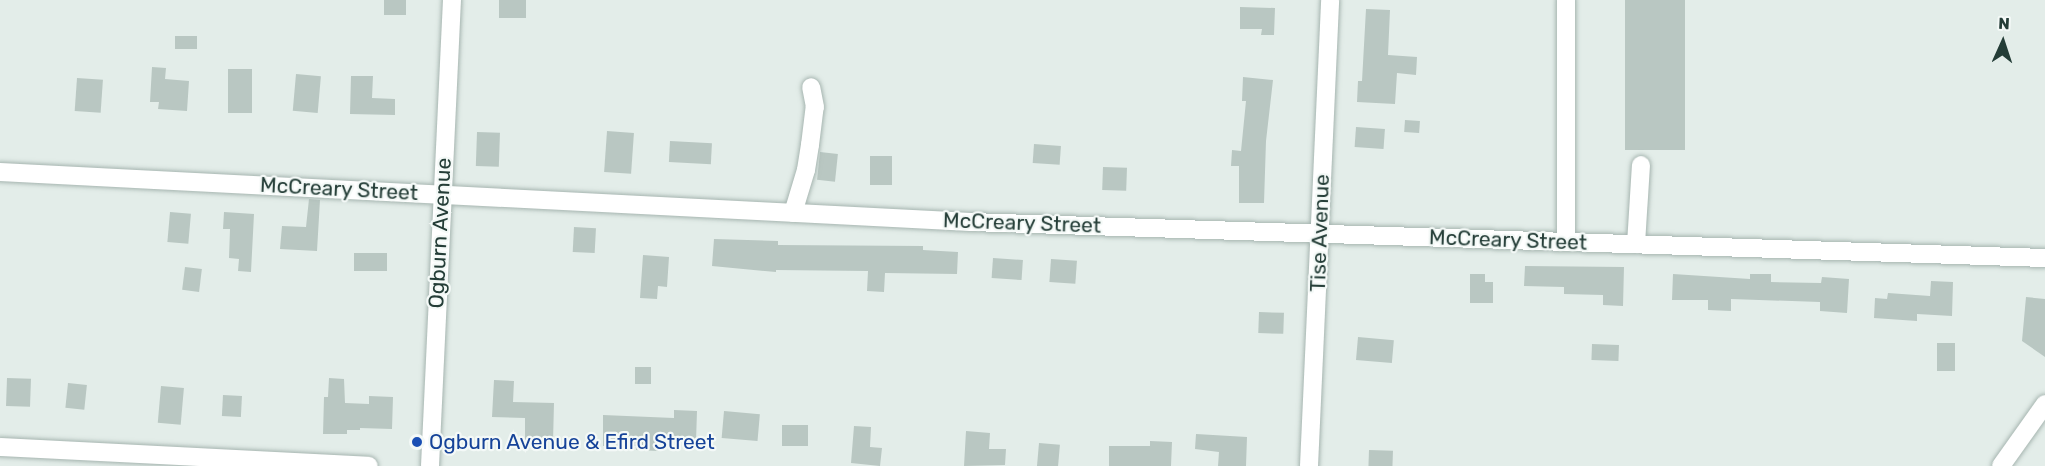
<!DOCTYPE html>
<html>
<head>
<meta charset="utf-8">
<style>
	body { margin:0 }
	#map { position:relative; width:2045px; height:466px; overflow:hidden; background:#e3ede9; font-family:Rubik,sans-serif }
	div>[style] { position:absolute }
	.building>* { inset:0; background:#b9c7c2; transform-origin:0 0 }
	.roads { filter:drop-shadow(0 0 2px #a6b5b0) drop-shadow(0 0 2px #a6b5b0) }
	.minor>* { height:18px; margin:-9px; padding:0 9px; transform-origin:9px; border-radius:9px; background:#fff }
	.dots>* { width:16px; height:16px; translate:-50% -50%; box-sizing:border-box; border:3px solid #f4f9f7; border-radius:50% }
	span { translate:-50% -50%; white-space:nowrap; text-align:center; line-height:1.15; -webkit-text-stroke:4.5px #f4f9f7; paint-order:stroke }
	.street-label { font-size:21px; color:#243d37 }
	.transit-label { font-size:21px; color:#164399 }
	.left { translate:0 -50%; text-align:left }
	.north { position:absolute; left:1973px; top:12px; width:60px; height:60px; -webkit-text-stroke:4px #f4f9f7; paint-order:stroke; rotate:3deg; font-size:16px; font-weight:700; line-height:24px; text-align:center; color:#243d37 }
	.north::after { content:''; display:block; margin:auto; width:21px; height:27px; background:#243d37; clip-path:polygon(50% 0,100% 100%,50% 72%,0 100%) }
</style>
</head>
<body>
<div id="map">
	<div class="building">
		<div style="left:384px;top:0;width:22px;height:15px"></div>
		<div style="left:499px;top:0;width:27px;height:18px"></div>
		<div style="left:1625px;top:0;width:60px;height:150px"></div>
		<div style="clip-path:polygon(1240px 7px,1275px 8px,1274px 35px,1261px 35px,1262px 29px,1240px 29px)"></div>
		<div style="clip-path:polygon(1366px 9px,1390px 10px,1388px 55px,1417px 57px,1416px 75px,1397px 73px,1395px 104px,1357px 102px,1358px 81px,1362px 81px)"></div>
		<div style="left:175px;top:36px;width:22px;height:13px"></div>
		<div style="clip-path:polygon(152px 67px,166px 68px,165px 79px,189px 81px,187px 111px,158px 109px,159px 102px,150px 102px)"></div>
		<div style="left:228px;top:69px;width:24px;height:44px"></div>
		<div style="left:296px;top:74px;width:25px;height:37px;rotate:5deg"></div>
		<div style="clip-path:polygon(351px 76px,373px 76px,372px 98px,395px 99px,395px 115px,350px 114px)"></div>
		<div style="clip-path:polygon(1243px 77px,1273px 80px,1266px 141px,1264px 203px,1239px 203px,1239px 166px,1231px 166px,1232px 150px,1241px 151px,1246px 101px,1242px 101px)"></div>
		<div style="left:77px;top:78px;width:26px;height:33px;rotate:4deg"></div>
		<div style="left:1405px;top:120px;width:15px;height:12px;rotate:4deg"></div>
		<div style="left:1356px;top:127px;width:29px;height:20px;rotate:4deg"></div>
		<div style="left:607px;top:131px;width:27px;height:41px;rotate:4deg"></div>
		<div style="left:477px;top:132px;width:23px;height:34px;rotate:2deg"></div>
		<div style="left:670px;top:141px;width:42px;height:21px;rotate:3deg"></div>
		<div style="left:1034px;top:144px;width:27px;height:19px;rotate:4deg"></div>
		<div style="left:820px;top:152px;width:18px;height:28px;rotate:6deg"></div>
		<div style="left:870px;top:156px;width:22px;height:29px"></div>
		<div style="left:1103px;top:167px;width:24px;height:23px;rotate:2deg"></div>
		<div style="clip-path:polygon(309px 199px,320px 200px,317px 251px,280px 249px,282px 226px,306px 227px)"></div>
		<div style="left:170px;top:212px;width:21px;height:30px;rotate:5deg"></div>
		<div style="clip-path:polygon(224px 212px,254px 214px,251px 272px,238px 271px,239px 259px,229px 258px,230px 229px,223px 229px)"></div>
		<div style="left:574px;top:227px;width:22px;height:25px;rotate:3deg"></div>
		<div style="clip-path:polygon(714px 239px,778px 241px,778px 245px,923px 246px,923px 250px,958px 252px,957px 274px,885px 273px,884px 292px,867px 291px,868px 271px,776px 270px,776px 272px,712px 266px)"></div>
		<div style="left:354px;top:253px;width:33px;height:18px"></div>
		<div style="clip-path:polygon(643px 255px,669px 257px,667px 287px,658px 286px,657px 299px,640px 298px)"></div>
		<div style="left:993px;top:258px;width:30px;height:20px;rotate:4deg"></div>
		<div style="left:1051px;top:259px;width:26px;height:23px;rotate:4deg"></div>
		<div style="clip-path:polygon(1525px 266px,1624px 267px,1623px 306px,1603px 305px,1603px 295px,1564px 294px,1564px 287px,1524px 286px)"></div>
		<div style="left:185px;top:267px;width:17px;height:23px;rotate:7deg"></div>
		<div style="clip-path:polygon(1470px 274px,1485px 274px,1485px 282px,1493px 282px,1493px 303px,1470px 303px)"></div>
		<div style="clip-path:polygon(1673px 274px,1750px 279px,1750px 274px,1771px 274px,1771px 282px,1821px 283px,1822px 277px,1849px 279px,1847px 313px,1820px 311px,1820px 302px,1731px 299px,1731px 311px,1708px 310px,1708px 300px,1672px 300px)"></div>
		<div style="clip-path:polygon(1931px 281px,1953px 282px,1952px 316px,1917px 314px,1917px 321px,1874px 318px,1875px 298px,1887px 299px,1888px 293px,1930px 296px)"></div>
		<div style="clip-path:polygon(2026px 297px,2045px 299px,2045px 357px,2022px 341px)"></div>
		<div style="left:1259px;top:312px;width:25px;height:21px;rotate:2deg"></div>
		<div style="left:1358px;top:337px;width:36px;height:23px;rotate:5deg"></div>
		<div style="left:1937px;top:343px;width:18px;height:28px"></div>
		<div style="left:1592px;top:344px;width:27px;height:16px;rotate:2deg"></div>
		<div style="left:635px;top:367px;width:16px;height:17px"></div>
		<div style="left:7px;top:378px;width:24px;height:28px;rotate:2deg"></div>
		<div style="clip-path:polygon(329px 378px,344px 379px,345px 403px,369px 404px,369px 396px,393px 397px,392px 429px,360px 428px,360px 430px,347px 430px,347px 434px,323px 434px,324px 397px,328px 397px)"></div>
		<div style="clip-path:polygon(494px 380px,514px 381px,513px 402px,554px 403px,553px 442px,525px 441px,525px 418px,492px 417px)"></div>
		<div style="left:68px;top:383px;width:19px;height:25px;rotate:6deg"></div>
		<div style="left:161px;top:386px;width:23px;height:37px;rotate:5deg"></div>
		<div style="left:223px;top:395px;width:19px;height:21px;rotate:3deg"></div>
		<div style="clip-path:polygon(674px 410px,697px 411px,696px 442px,659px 441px,659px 451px,636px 450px,636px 446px,603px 446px,603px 415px,674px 418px)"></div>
		<div style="left:724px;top:411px;width:36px;height:27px;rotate:5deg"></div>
		<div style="left:782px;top:425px;width:26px;height:21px"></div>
		<div style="clip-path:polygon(854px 426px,871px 427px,870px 447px,882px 448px,880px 466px,851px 463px)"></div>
		<div style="clip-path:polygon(966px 431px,990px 433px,989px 449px,1006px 449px,1005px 465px,964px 466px)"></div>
		<div style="clip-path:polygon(1196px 434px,1247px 437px,1246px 466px,1218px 466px,1219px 452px,1195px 449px)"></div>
		<div style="clip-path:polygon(1150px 441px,1172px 442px,1171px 466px,1109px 466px,1109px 446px,1150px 446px)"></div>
		<div style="left:1039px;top:443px;width:21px;height:23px;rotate:5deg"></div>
		<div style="left:1369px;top:450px;width:24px;height:16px;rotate:2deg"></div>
	</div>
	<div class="roads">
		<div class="minor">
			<div style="left:0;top:172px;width:972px;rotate:2.95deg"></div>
			<div style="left:971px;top:222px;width:1075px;rotate:1.92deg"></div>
			<div style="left:793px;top:213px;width:45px;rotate:-73.2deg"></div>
			<div style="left:806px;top:170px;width:25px;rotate:-81deg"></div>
			<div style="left:810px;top:145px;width:38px;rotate:-83deg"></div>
			<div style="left:815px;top:107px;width:20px;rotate:-101deg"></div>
			<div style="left:1566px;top:242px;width:242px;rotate:-90deg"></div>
			<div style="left:1636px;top:244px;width:79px;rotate:-86.4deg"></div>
			<div style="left:0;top:447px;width:369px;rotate:2.9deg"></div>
			<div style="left:430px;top:466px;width:467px;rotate:-87.3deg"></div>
			<div style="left:1309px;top:466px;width:466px;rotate:-87.4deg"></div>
			<div style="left:2001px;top:466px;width:76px;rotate:-54.6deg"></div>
		</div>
	</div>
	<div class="dots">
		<div style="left:417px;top:442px;background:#1a4fb4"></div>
	</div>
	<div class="street-label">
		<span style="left:339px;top:189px;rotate:3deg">McCreary Street</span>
		<span style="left:1022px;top:223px;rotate:2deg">McCreary Street</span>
		<span style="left:440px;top:233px;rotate:-87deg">Ogburn Avenue</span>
		<span style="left:1320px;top:233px;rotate:-88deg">Tise Avenue</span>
		<span style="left:1508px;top:240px;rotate:2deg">McCreary Street</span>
	</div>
	<div class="transit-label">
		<span class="left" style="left:429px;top:442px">Ogburn Avenue &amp; Efird Street</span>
	</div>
	<div class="north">N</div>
</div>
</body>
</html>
